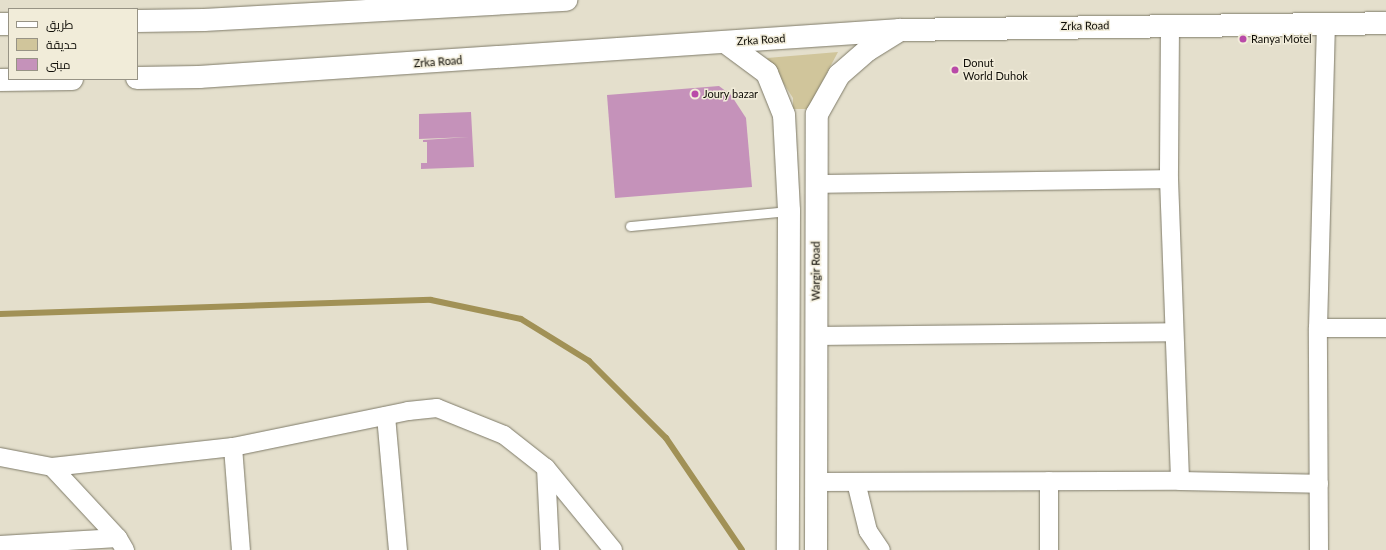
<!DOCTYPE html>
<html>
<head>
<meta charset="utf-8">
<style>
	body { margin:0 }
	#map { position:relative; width:1386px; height:550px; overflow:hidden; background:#e4dfcc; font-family:Lato,Cairo,sans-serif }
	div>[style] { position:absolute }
	.green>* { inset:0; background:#d0c59b }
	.stream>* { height:6px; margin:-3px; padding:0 3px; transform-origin:3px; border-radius:3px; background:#a19156 }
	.building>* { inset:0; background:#c592ba }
	.roads { filter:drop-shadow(0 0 1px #7f7b69) drop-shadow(0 0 1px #7f7b69) }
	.service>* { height:9px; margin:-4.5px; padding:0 4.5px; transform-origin:4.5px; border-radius:4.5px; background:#fff }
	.minor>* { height:18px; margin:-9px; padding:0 9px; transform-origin:9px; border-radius:9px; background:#fff }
	.tertiary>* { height:22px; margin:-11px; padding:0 11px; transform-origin:11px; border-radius:11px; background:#fff }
	.primary>* { height:22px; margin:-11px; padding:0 11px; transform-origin:11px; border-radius:11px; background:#fff }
	.dots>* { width:11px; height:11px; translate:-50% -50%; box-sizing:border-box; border:2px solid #f1ecd9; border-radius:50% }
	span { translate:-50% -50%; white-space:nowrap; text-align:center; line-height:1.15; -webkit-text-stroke:3px #f1ecd9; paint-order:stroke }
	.street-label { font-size:11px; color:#0f0d07 }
	.poi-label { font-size:11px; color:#0f0d07 }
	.left { translate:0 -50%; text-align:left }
	.legend { position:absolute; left:8px; top:8px; width:130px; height:72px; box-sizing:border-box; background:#f1ecd9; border:1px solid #979385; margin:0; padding:5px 7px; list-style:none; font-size:12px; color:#0f0d07 }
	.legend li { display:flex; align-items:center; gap:8px; height:20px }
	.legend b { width:20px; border:1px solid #979385 }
</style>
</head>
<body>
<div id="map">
	<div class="green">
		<div style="clip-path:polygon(838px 52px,813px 99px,813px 109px,793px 109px,793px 98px,767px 58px)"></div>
	</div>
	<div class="stream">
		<div style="left:0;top:314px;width:431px;rotate:-1.9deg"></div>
		<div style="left:431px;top:300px;width:92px;rotate:11.9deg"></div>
		<div style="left:521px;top:319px;width:80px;rotate:31.7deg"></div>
		<div style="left:589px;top:361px;width:109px;rotate:45deg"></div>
		<div style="left:666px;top:438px;width:135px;rotate:55.8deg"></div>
	</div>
	<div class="building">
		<div style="clip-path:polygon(719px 86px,731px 95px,746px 118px,752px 187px,615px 198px,607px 95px)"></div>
		<div style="clip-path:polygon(471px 112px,474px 167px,421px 169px,421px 163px,427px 163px,427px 142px,423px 142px,423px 140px,469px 137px,419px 139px,419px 114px)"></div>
	</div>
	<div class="roads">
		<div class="service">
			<div style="left:630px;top:226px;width:160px;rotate:-5.4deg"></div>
		</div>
		<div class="minor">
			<div style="left:1170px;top:25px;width:154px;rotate:90.4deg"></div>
			<div style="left:1169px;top:179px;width:302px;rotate:87.9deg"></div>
			<div style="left:816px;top:184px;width:353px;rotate:-0.8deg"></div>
			<div style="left:1318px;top:328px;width:68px"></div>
			<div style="left:816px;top:336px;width:358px;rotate:-0.6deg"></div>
			<div style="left:386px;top:416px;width:135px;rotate:84.9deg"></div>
			<div style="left:233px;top:447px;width:103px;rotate:85.6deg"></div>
			<div style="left:0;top:457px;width:53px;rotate:10.9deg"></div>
			<div style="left:52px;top:467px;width:97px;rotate:47.1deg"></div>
			<div style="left:118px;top:538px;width:14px;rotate:60deg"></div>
			<div style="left:52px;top:467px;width:182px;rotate:-6.3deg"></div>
			<div style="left:233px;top:447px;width:179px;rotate:-11.6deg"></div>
			<div style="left:408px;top:411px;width:29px;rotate:-6deg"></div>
			<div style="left:437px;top:408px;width:72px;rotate:21.9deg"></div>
			<div style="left:504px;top:435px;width:53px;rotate:38.2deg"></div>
			<div style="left:546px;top:468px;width:106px;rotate:50.7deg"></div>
			<div style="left:546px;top:468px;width:82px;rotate:87.2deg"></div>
			<div style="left:815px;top:482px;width:365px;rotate:-0.2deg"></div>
			<div style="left:1180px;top:481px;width:139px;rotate:1.2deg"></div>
			<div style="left:856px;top:482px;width:50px;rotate:76.2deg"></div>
			<div style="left:868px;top:531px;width:23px;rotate:56deg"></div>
			<div style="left:0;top:545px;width:118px;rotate:-3.4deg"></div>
			<div style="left:1049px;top:550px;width:69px;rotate:-90deg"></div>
			<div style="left:1319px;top:550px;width:222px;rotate:-90.3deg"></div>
			<div style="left:1318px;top:328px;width:306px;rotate:-88.5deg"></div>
		</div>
		<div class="tertiary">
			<div style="left:725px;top:42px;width:52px;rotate:36.4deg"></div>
			<div style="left:767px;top:73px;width:45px;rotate:68deg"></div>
			<div style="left:784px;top:115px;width:96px;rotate:87deg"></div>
			<div style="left:789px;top:211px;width:339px;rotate:90.2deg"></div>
			<div style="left:816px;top:550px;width:436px;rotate:-89.9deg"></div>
			<div style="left:817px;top:114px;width:45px;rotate:-60.6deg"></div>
			<div style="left:839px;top:75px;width:38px;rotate:-41deg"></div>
			<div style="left:868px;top:50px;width:38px;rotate:-32deg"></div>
		</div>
		<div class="primary">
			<div style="left:137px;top:21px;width:67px;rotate:-0.9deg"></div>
			<div style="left:204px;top:20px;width:363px;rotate:-3.2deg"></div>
			<div style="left:0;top:24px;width:9px"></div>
			<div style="left:137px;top:78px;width:62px;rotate:-0.9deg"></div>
			<div style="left:199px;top:77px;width:703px;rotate:-3.84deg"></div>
			<div style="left:900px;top:30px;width:486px;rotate:-0.8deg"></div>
			<div style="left:0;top:80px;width:72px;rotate:-0.8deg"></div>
		</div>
	</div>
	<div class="dots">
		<div style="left:1243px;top:39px;background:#b94aa8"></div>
		<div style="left:955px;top:70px;background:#b94aa8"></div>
		<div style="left:695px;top:94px;background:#b94aa8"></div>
	</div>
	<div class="street-label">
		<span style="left:1085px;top:26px;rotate:-1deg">Zrka Road</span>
		<span style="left:761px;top:40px;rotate:-4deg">Zrka Road</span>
		<span style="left:438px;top:62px;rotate:-4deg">Zrka Road</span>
		<span style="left:816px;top:271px;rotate:-90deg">Wargir Road</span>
	</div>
	<div class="poi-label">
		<span class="left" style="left:1251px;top:39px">Ranya Motel</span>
		<span class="left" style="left:963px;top:70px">Donut<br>World Duhok</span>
		<span class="left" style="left:703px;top:94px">Joury bazar</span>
	</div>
	<ul class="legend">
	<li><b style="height:5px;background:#fff"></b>طريق</li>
	<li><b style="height:11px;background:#d0c59b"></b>حديقة</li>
	<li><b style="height:11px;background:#c592ba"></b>مبنى</li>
	</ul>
</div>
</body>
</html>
